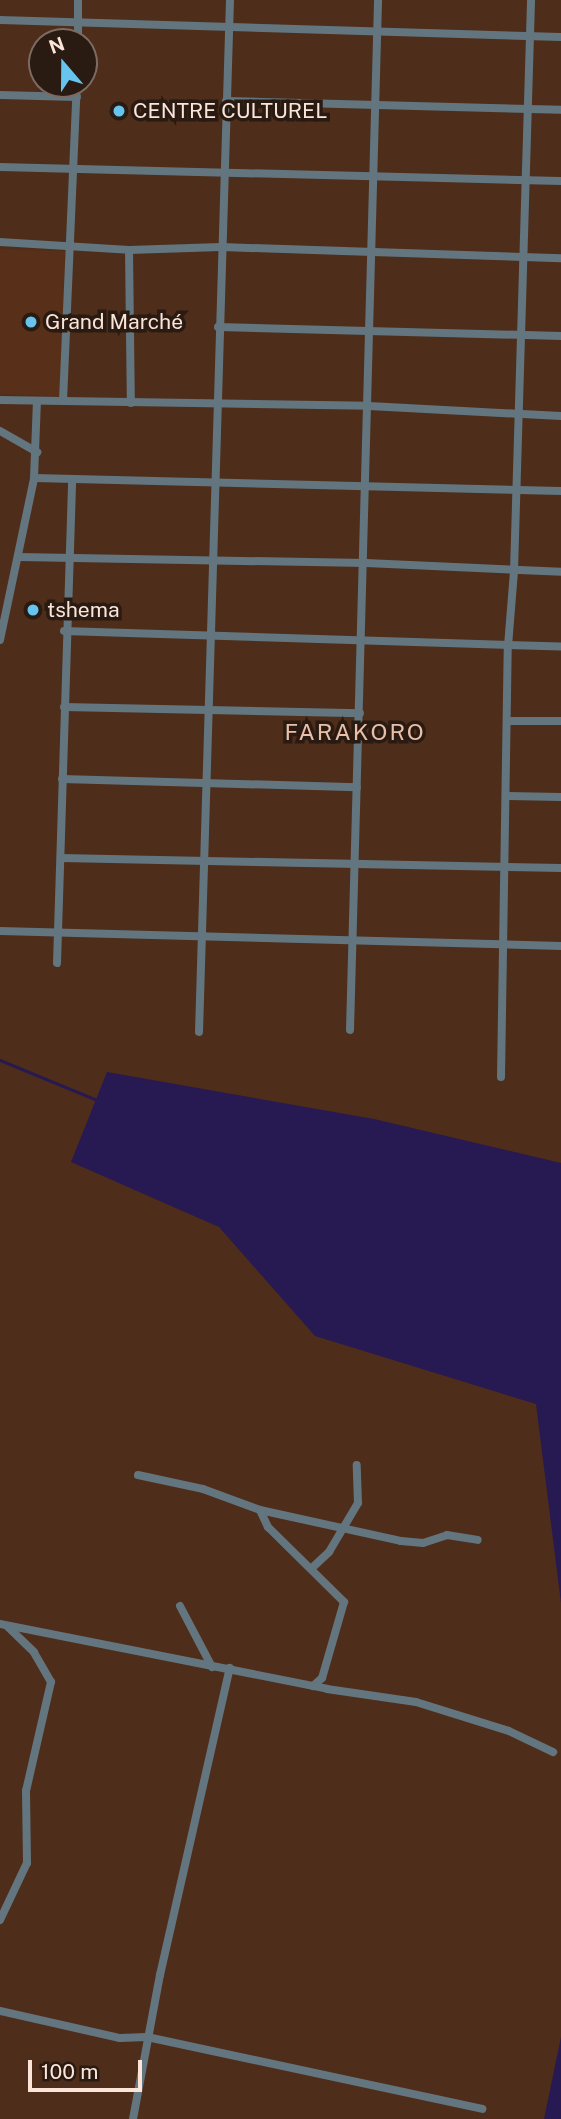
<!DOCTYPE html>
<html>
<head>
<meta charset="utf-8">
<style>
	body { margin:0 }
	#map { position:relative; width:561px; height:2119px; overflow:hidden; background:#4e2d1a; font-family:"Public Sans",sans-serif }
	div>[style] { position:absolute }
	.built>* { inset:0; background:#583019; transform-origin:0 0 }
	.water>* { inset:0; background:#271951 }
	.stream>* { height:2.5px; margin:-1.25px; padding:0 1.25px; transform-origin:1.25px; border-radius:1.25px; background:#271951 }
	.street>* { height:8px; margin:-4px; padding:0 4px; transform-origin:4px; border-radius:4px; background:#63757e }
	.dots>* { width:19px; height:19px; translate:-50% -50%; box-sizing:border-box; border:4px solid #291a12; border-radius:50% }
	span { translate:-50% -50%; white-space:nowrap; text-align:center; line-height:1.15; -webkit-text-stroke:7px #291a12; paint-order:stroke }
	.poi-label { font-size:21px; color:#fbe5d9 }
	.left { translate:0 -50%; text-align:left }
	.neighbourhood-label { font-size:23px; color:#e9bfa8; letter-spacing:2px }
	.north { position:absolute; left:28px; top:28px; width:70px; height:70px; box-sizing:border-box; background:#291a12; border:2px solid #7d6b62; border-radius:50%; rotate:340deg; font-size:19px; font-weight:700; line-height:28px; text-align:center; color:#fbe5d9 }
	.north::after { content:''; display:block; margin:auto; width:24px; height:32px; background:#66c4ef; clip-path:polygon(50% 0,100% 100%,50% 72%,0 100%) }
	.scale { position:absolute; left:28px; top:2060px; width:114px; height:32px; box-sizing:border-box; border:4px solid #fbe5d9; border-top:0; padding-left:9px; font-size:21px; line-height:24px; white-space:nowrap; color:#fbe5d9; -webkit-text-stroke:5px #291a12; paint-order:stroke }
</style>
</head>
<body>
<div id="map">
	<div class="built">
		<div style="left:0;top:249px;width:65px;height:145px;rotate:2deg"></div>
	</div>
	<div class="water">
		<div style="clip-path:polygon(107px 1072px,374px 1119px,561px 1163px,561px 1603px,536px 1404px,315px 1336px,219px 1227px,71px 1162px)"></div>
		<div style="clip-path:polygon(561px 2037px,561px 2119px,544px 2119px)"></div>
	</div>
	<div class="stream">
		<div style="left:0;top:1060px;width:105px;rotate:22.4deg"></div>
	</div>
	<div class="street">
		<div style="left:0;top:20px;width:561px;rotate:1.74deg"></div>
		<div style="left:78px;top:42px;width:42px;rotate:-90deg"></div>
		<div style="left:0;top:95px;width:77px;rotate:1.5deg"></div>
		<div style="left:226px;top:101px;width:335px;rotate:1.5deg"></div>
		<div style="left:0;top:167px;width:561px;rotate:1.43deg"></div>
		<div style="left:0;top:242px;width:129px;rotate:3.5deg"></div>
		<div style="left:129px;top:250px;width:92px;rotate:-1.9deg"></div>
		<div style="left:221px;top:247px;width:340px;rotate:1.9deg"></div>
		<div style="left:129px;top:250px;width:153px;rotate:89.3deg"></div>
		<div style="left:218px;top:327px;width:343px;rotate:1.5deg"></div>
		<div style="left:0;top:400px;width:369px;rotate:0.9deg"></div>
		<div style="left:369px;top:406px;width:192px;rotate:3deg"></div>
		<div style="left:63px;top:401px;width:317px;rotate:-87.5deg"></div>
		<div style="left:0;top:431px;width:43px;rotate:29.6deg"></div>
		<div style="left:34px;top:478px;width:527px;rotate:1.41deg"></div>
		<div style="left:19px;top:557px;width:347px;rotate:1deg"></div>
		<div style="left:366px;top:563px;width:195px;rotate:2.6deg"></div>
		<div style="left:64px;top:631px;width:497px;rotate:1.8deg"></div>
		<div style="left:0;top:640px;width:166px;rotate:-78.1deg"></div>
		<div style="left:34px;top:478px;width:77px;rotate:-87.8deg"></div>
		<div style="left:64px;top:707px;width:296px;rotate:1.2deg"></div>
		<div style="left:507px;top:721px;width:54px"></div>
		<div style="left:62px;top:779px;width:295px;rotate:1.6deg"></div>
		<div style="left:506px;top:796px;width:55px;rotate:1deg"></div>
		<div style="left:61px;top:858px;width:500px;rotate:1.15deg"></div>
		<div style="left:0;top:931px;width:561px;rotate:1.53deg"></div>
		<div style="left:57px;top:963px;width:482px;rotate:-88.2deg"></div>
		<div style="left:350px;top:1030px;width:1030px;rotate:-88.44deg"></div>
		<div style="left:199px;top:1032px;width:1032px;rotate:-88.28deg"></div>
		<div style="left:501px;top:1077px;width:431px;rotate:-89.1deg"></div>
		<div style="left:508px;top:646px;width:75px;rotate:-85.4deg"></div>
		<div style="left:514px;top:571px;width:571px;rotate:-88.29deg"></div>
		<div style="left:138px;top:1475px;width:66px;rotate:12.2deg"></div>
		<div style="left:203px;top:1489px;width:61px;rotate:20.2deg"></div>
		<div style="left:260px;top:1510px;width:144px;rotate:12.4deg"></div>
		<div style="left:401px;top:1541px;width:22px;rotate:5deg"></div>
		<div style="left:423px;top:1543px;width:25px;rotate:-18deg"></div>
		<div style="left:447px;top:1535px;width:31px;rotate:9deg"></div>
		<div style="left:260px;top:1510px;width:19px;rotate:65deg"></div>
		<div style="left:268px;top:1527px;width:107px;rotate:44.6deg"></div>
		<div style="left:344px;top:1602px;width:79px;rotate:106.1deg"></div>
		<div style="left:322px;top:1678px;width:12px;rotate:138deg"></div>
		<div style="left:313px;top:1567px;width:22px;rotate:-43deg"></div>
		<div style="left:329px;top:1552px;width:57px;rotate:-59.4deg"></div>
		<div style="left:358px;top:1503px;width:38px;rotate:-92deg"></div>
		<div style="left:180px;top:1606px;width:69px;rotate:62.3deg"></div>
		<div style="left:0;top:1624px;width:333px;rotate:11.2deg"></div>
		<div style="left:327px;top:1689px;width:90px;rotate:8.3deg"></div>
		<div style="left:416px;top:1702px;width:97px;rotate:17.3deg"></div>
		<div style="left:509px;top:1731px;width:49px;rotate:25.5deg"></div>
		<div style="left:0;top:1920px;width:63px;rotate:-64.7deg"></div>
		<div style="left:27px;top:1863px;width:72px;rotate:-90.8deg"></div>
		<div style="left:26px;top:1791px;width:112px;rotate:-77.1deg"></div>
		<div style="left:51px;top:1682px;width:34px;rotate:-120deg"></div>
		<div style="left:34px;top:1652px;width:37px;rotate:-136deg"></div>
		<div style="left:0;top:2011px;width:123px;rotate:12.7deg"></div>
		<div style="left:120px;top:2038px;width:27px;rotate:-2deg"></div>
		<div style="left:147px;top:2037px;width:343px;rotate:12.1deg"></div>
		<div style="left:133px;top:2119px;width:147px;rotate:-79.4deg"></div>
		<div style="left:160px;top:1975px;width:315px;rotate:-77.2deg"></div>
	</div>
	<div class="dots">
		<div style="left:119px;top:111px;background:#66c4ef"></div>
		<div style="left:31px;top:322px;background:#66c4ef"></div>
		<div style="left:33px;top:610px;background:#66c4ef"></div>
	</div>
	<div class="poi-label">
		<span class="left" style="left:133px;top:111px">CENTRE CULTUREL</span>
		<span class="left" style="left:45px;top:322px">Grand Marché</span>
		<span class="left" style="left:47px;top:610px">tshema</span>
	</div>
	<div class="neighbourhood-label">
		<span style="left:355px;top:732px">FARAKORO</span>
	</div>
	<div class="north">N</div>
	<div class="scale">100 m</div>
</div>
</body>
</html>
